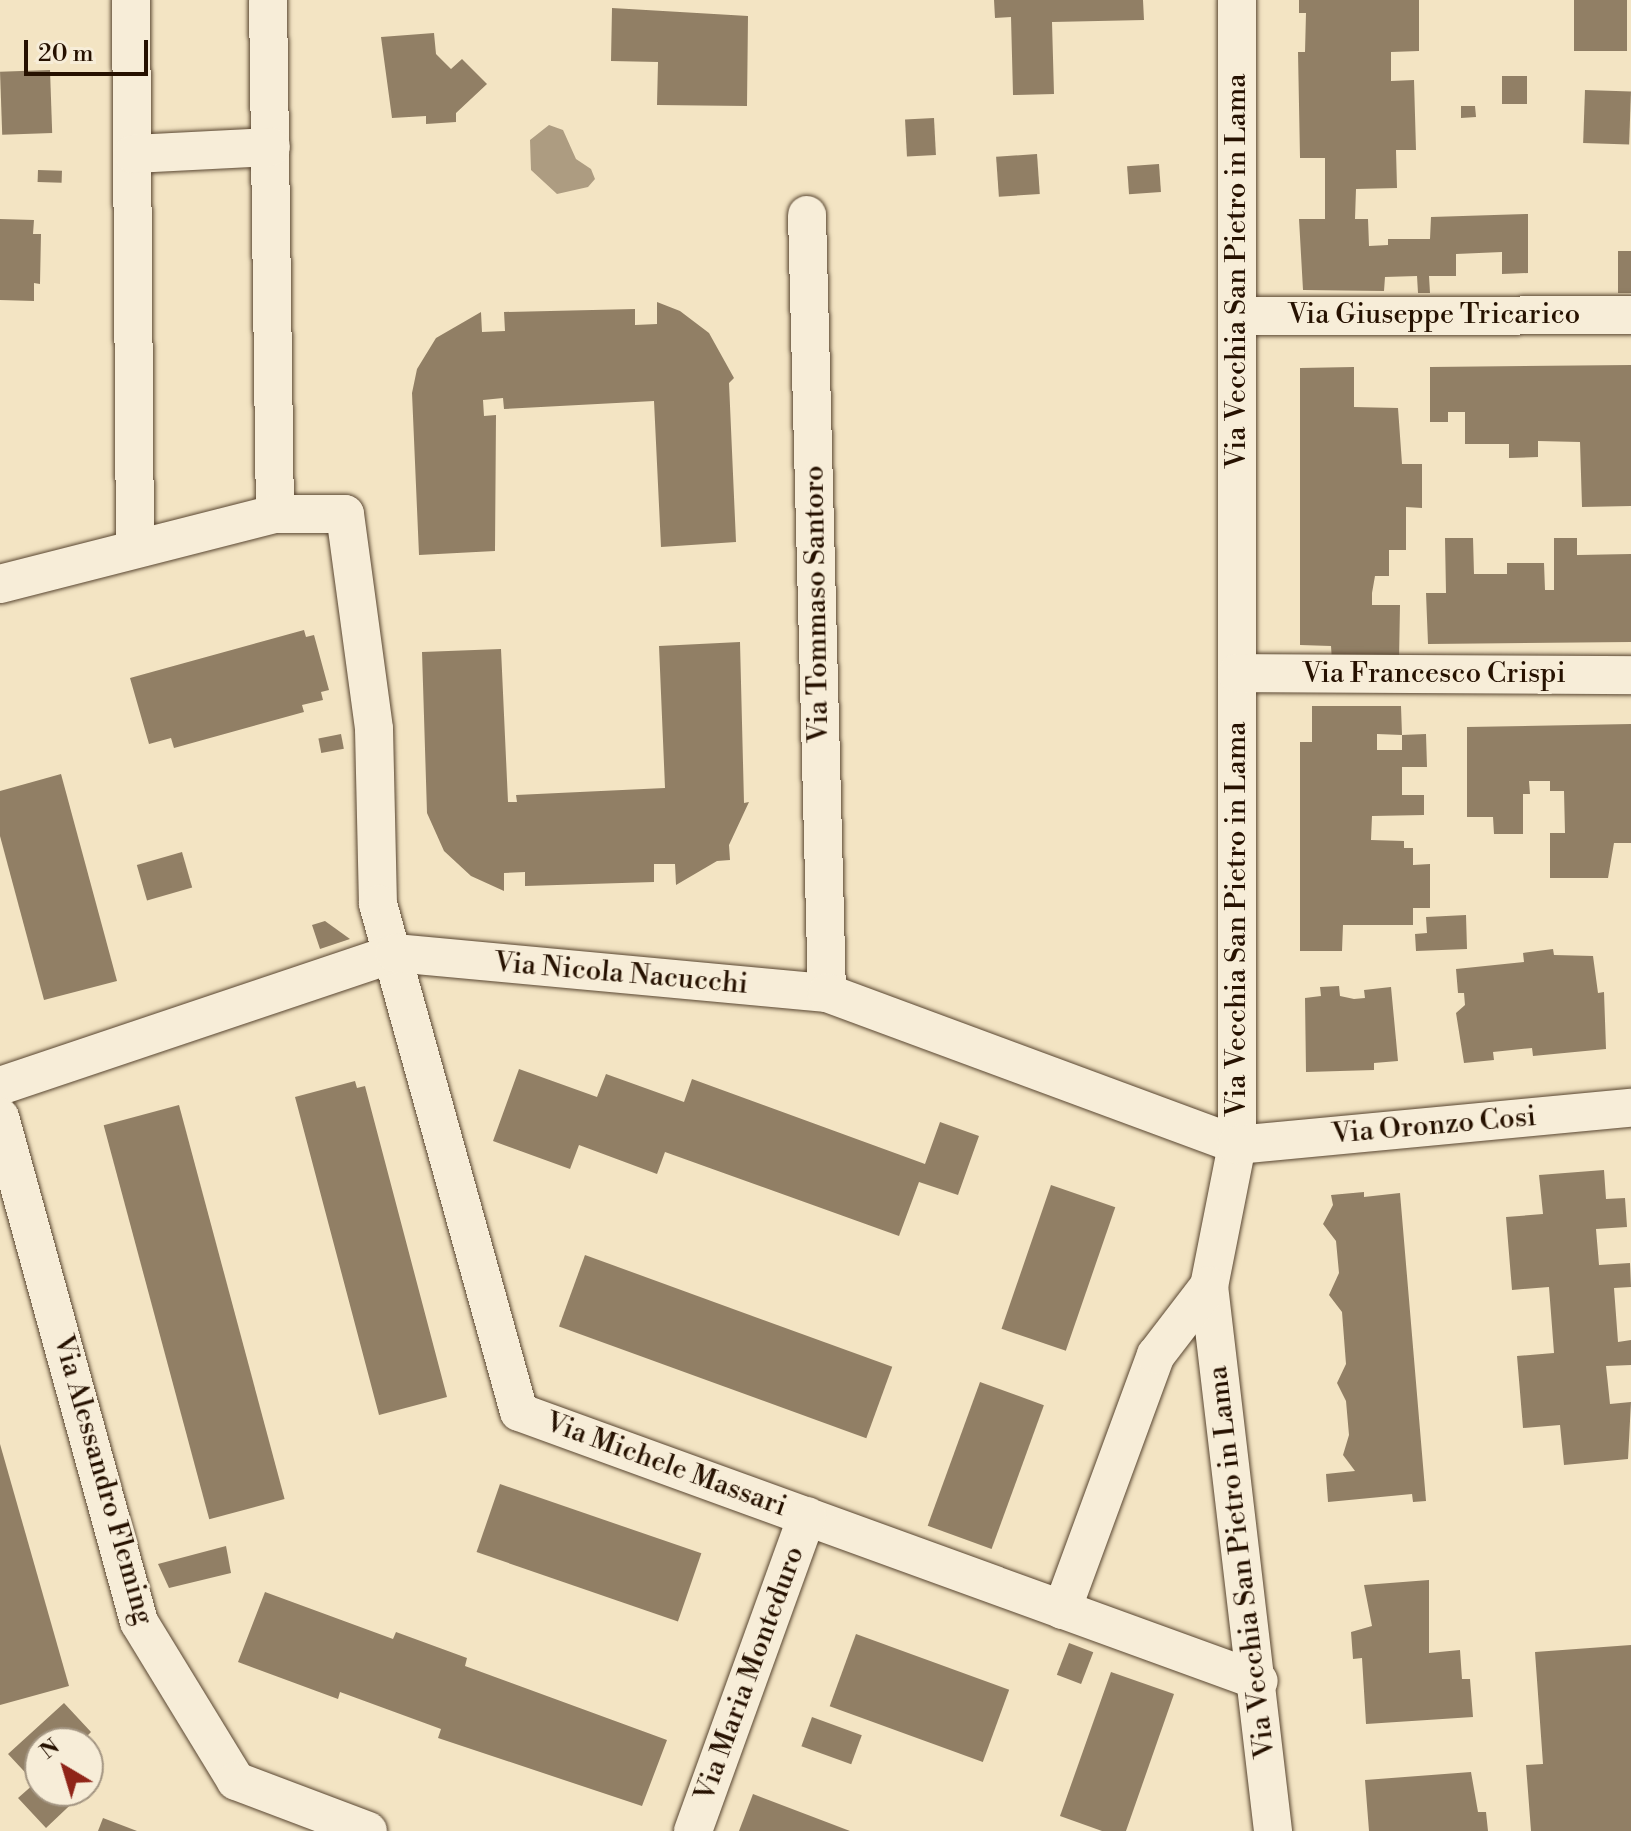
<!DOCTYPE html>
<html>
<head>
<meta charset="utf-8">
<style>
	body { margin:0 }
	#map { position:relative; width:1631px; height:1831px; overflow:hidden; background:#f3e4c3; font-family:"Libre Bodoni",serif }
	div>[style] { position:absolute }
	.water>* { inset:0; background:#ad9c81 }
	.building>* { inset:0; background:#917f65; transform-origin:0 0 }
	.roads { filter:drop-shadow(0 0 2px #594631) drop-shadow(0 0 2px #594631) }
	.street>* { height:38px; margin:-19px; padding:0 19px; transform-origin:19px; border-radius:19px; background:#f7edd8 }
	span { translate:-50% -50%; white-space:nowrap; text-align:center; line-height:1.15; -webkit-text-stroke:6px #f7edd8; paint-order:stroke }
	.street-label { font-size:28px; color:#261100 }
	.north { position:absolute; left:24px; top:1727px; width:80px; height:80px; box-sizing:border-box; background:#f7edd8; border:2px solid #a39582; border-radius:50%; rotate:322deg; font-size:22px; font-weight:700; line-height:32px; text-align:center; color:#261100 }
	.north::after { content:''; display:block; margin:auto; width:28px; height:36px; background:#8f2418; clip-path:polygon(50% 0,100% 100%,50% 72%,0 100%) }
	.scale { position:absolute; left:24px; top:40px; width:124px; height:36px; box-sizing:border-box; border:4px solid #261100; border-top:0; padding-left:10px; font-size:24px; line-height:28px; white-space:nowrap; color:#261100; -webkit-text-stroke:6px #f7edd8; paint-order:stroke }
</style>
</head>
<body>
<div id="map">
	<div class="water">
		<div style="clip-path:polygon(549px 125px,563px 130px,576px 159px,591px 169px,595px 179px,588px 187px,557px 194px,531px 170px,530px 140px)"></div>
	</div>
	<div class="building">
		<div style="clip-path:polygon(994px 0,1143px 0,1144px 20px,1052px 22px,1054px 94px,1013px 95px,1011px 17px,995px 18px)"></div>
		<div style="clip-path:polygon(1299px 0,1419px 0,1419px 51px,1391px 52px,1391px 81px,1414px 80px,1416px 150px,1396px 150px,1397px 188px,1356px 189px,1355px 219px,1368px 219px,1369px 246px,1388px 245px,1388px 239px,1430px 239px,1431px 217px,1528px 214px,1528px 273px,1502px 274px,1502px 252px,1456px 254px,1456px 276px,1429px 276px,1430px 293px,1418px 293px,1417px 276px,1385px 277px,1384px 291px,1303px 290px,1299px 219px,1325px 219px,1325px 158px,1300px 158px,1298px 52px,1305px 52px,1306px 13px,1299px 13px)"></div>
		<div style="left:1574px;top:0;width:53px;height:51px"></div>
		<div style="clip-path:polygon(612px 8px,748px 16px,747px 106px,657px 105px,658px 62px,611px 61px)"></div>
		<div style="clip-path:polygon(434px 33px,436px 54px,451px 69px,462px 59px,487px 84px,456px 113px,456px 122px,426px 124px,426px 116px,392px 118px,381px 37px)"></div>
		<div style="left:50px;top:70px;width:63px;height:50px;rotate:88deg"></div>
		<div style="left:1502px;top:76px;width:25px;height:28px"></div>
		<div style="left:1585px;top:90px;width:46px;height:53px;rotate:2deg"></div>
		<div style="clip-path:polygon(1461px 106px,1475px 106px,1476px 117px,1461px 118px)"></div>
		<div style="left:934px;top:118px;width:37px;height:29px;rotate:87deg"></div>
		<div style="left:1037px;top:154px;width:40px;height:41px;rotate:86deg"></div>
		<div style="left:1159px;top:164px;width:28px;height:32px;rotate:86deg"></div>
		<div style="left:38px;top:170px;width:24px;height:12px;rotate:2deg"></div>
		<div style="clip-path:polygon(0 219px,34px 220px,33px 234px,41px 234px,40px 284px,34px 283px,34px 301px,0 300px)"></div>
		<div style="left:1618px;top:251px;width:13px;height:42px"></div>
		<div style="clip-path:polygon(657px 302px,680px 311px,709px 333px,734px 378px,729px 383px,736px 542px,661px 547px,654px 401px,504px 409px,503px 398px,483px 400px,484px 416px,496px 415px,495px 551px,419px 555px,412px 393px,417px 369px,436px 338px,481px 312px,482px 332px,505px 331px,504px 312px,635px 309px,635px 325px,657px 324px)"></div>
		<div style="clip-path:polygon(1631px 365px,1631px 506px,1582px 507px,1580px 442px,1538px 441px,1538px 457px,1509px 458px,1509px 444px,1465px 444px,1465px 412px,1448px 412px,1448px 422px,1430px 422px,1430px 367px)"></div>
		<div style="clip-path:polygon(1354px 367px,1354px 407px,1398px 408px,1402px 464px,1422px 464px,1422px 508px,1406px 507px,1406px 550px,1389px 550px,1389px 576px,1375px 576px,1372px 593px,1372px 605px,1400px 605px,1399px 661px,1332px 661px,1331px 646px,1300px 645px,1300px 368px)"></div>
		<div style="clip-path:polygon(1445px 538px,1473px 538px,1474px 574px,1507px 574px,1507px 563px,1544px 563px,1545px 590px,1554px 590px,1554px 538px,1577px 538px,1577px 555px,1631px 554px,1631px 642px,1428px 644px,1426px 593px,1446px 593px)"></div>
		<div style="clip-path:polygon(304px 630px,306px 637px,314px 635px,329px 690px,321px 692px,323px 700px,302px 705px,304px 712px,174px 748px,171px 738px,149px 744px,130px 678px)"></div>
		<div style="clip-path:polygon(740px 642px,744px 803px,749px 802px,729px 845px,730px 860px,717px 861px,676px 885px,675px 864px,654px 864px,654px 882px,525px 886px,525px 872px,504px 873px,504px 891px,471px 876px,444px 851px,427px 813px,422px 652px,501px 649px,508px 802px,517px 802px,516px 795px,665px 788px,659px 646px)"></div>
		<div style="clip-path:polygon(evenodd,1312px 706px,1401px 706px,1402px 735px,1426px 734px,1427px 767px,1402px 767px,1402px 795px,1424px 795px,1424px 815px,1372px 816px,1371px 840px,1404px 841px,1404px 848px,1413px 848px,1413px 865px,1430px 864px,1430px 908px,1413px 908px,1413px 925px,1343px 925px,1342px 951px,1300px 951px,1300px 742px,1312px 742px,1312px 706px,1377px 734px,1402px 735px,1402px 750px,1377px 750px,1377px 734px)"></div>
		<div style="clip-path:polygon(1631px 724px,1631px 843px,1614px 843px,1608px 878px,1550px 878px,1550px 833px,1565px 833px,1564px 791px,1550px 791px,1550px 781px,1529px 781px,1530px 794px,1523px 794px,1523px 834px,1494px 834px,1493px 817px,1467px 817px,1467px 727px)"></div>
		<div style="left:341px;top:734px;width:15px;height:23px;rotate:79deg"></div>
		<div style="clip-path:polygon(61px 774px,117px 981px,44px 1000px,0 836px,0 791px)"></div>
		<div style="left:182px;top:852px;width:37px;height:47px;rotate:74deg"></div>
		<div style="clip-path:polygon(1466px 915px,1467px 949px,1416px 951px,1415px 934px,1427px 933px,1426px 917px)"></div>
		<div style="clip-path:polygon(325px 921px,350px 939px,320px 949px,312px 925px)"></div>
		<div style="clip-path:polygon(1553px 949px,1554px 955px,1593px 956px,1598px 993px,1604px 992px,1606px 1049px,1533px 1056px,1532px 1048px,1493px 1052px,1494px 1060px,1464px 1063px,1456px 1013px,1465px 1005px,1464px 993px,1458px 993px,1456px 969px,1524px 962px,1523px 953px)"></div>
		<div style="clip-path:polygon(1339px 986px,1340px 996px,1354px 999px,1365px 998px,1364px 990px,1391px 987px,1398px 1061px,1374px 1063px,1374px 1070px,1306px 1072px,1305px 998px,1321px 996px,1320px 987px)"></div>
		<div style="clip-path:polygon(519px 1069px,597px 1097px,606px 1074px,684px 1102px,692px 1079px,925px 1164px,940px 1122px,979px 1136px,958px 1195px,919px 1182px,899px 1236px,665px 1152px,657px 1174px,579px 1145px,570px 1169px,493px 1141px)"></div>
		<div style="clip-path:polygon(355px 1081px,357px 1088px,365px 1086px,447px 1397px,379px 1415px,295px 1097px)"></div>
		<div style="left:179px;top:1105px;width:408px;height:78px;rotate:75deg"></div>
		<div style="clip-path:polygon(1604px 1170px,1606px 1199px,1625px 1198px,1627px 1227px,1596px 1229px,1599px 1265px,1630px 1263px,1631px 1287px,1614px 1288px,1618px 1342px,1631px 1340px,1631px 1365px,1606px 1366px,1610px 1404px,1631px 1402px,1628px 1459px,1564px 1465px,1560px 1425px,1523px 1428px,1517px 1356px,1554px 1353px,1549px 1287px,1512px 1290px,1506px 1217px,1543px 1214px,1539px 1175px)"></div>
		<div style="left:1051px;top:1185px;width:68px;height:152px;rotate:19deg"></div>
		<div style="clip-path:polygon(1364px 1192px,1364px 1197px,1400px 1193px,1426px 1501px,1413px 1502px,1412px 1494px,1328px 1502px,1326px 1474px,1355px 1471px,1343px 1455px,1349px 1435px,1346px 1401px,1337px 1383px,1346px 1364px,1342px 1312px,1329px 1295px,1339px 1273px,1336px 1241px,1323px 1224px,1333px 1205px,1331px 1195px)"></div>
		<div style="left:585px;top:1255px;width:327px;height:76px;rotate:20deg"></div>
		<div style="left:980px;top:1382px;width:68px;height:153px;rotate:20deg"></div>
		<div style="clip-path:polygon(0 1444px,69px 1686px,0 1705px)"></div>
		<div style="left:500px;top:1484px;width:213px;height:72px;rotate:19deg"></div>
		<div style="clip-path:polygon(226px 1546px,231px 1573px,169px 1588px,158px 1564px)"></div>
		<div style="clip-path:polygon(1429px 1580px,1429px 1653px,1460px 1650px,1462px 1679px,1470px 1679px,1473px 1717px,1366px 1724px,1362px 1658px,1353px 1659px,1351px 1632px,1372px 1626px,1364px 1585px)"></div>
		<div style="clip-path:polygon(265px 1592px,393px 1639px,396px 1632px,467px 1658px,465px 1666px,667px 1740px,642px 1806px,438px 1738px,441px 1729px,340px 1692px,338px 1699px,238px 1662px)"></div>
		<div style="left:856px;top:1634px;width:163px;height:77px;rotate:20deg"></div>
		<div style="left:1069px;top:1643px;width:26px;height:34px;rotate:21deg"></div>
		<div style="clip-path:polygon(1631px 1645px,1631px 1831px,1531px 1831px,1526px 1765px,1543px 1764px,1535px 1652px)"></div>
		<div style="clip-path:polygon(1111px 1672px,1174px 1694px,1126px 1831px,1102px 1831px,1060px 1816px)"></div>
		<div style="clip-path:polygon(64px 1703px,91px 1732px,80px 1743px,40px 1743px,40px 1791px,85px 1791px,46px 1828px,18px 1798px,35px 1783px,8px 1754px)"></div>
		<div style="left:812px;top:1717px;width:53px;height:31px;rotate:20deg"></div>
		<div style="clip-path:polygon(88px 1761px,102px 1776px,88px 1789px)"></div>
		<div style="clip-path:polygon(1471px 1772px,1478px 1812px,1486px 1812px,1488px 1831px,1369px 1831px,1365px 1780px)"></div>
		<div style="clip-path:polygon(753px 1794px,850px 1831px,739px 1831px)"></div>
		<div style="clip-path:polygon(103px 1818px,137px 1831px,98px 1831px)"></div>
	</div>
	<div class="roads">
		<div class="street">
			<div style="left:131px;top:0;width:547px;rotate:89.58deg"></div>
			<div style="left:268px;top:0;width:514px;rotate:89.22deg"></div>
			<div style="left:1237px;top:0;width:1145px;rotate:90deg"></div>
			<div style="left:1237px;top:1145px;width:144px;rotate:101.2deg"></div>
			<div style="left:1209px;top:1286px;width:549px;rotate:83.3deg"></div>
			<div style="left:133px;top:154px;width:138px;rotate:-2.9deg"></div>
			<div style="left:807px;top:215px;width:778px;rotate:88.53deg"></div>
			<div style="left:1237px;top:316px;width:394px;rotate:-0.1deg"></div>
			<div style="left:0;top:584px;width:284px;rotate:-14.3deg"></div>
			<div style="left:275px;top:514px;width:70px"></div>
			<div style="left:345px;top:514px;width:217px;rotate:82.3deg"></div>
			<div style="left:374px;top:729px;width:175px;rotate:88.7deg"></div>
			<div style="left:378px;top:904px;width:527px;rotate:74.49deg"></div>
			<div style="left:519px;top:1412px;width:787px;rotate:19.98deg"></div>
			<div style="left:1237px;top:673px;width:394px;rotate:0.3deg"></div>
			<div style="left:0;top:1086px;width:417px;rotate:-18.6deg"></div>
			<div style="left:395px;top:953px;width:434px;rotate:5.3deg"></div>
			<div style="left:827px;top:993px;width:437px;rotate:20.3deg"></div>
			<div style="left:1237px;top:1145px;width:396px;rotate:-5.4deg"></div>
			<div style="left:0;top:1117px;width:524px;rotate:74.61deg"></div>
			<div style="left:139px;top:1622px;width:186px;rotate:58.6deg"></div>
			<div style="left:236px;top:1781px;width:141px;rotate:20.7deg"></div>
			<div style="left:1062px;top:1610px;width:272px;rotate:-69.8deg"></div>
			<div style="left:1156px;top:1355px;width:87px;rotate:-52.5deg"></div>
			<div style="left:693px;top:1831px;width:335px;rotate:-70.1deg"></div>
		</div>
	</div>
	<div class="street-label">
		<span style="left:1237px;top:271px;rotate:-90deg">Via Vecchia San Pietro in Lama</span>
		<span style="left:1434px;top:315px">Via Giuseppe Tricarico</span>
		<span style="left:817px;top:604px;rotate:-91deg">Via Tommaso Santoro</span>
		<span style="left:1434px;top:674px">Via Francesco Crispi</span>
		<span style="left:1237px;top:919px;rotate:-90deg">Via Vecchia San Pietro in Lama</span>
		<span style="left:621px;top:974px;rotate:5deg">Via Nicola Nacucchi</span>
		<span style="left:1434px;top:1126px;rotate:-5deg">Via Oronzo Cosi</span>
		<span style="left:666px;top:1465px;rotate:20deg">Via Michele Massari</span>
		<span style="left:103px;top:1480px;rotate:74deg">Via Alessandro Fleming</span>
		<span style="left:1242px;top:1562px;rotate:-97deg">Via Vecchia San Pietro in Lama</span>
		<span style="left:750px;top:1674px;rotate:-70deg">Via Maria Monteduro</span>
	</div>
	<div class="north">N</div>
	<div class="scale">20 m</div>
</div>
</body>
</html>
